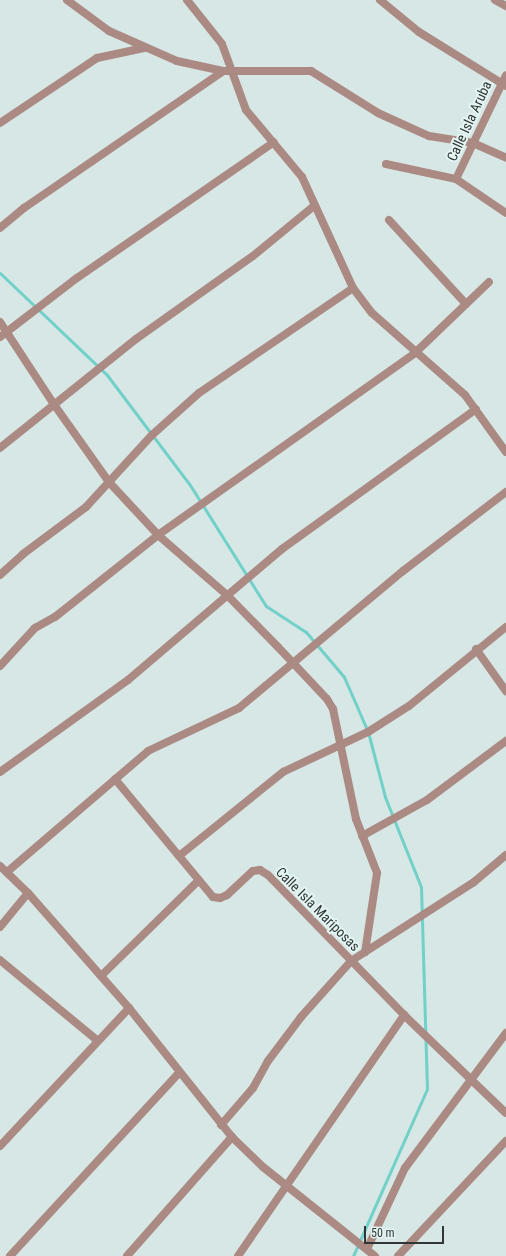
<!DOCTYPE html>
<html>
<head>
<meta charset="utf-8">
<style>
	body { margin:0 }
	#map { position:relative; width:506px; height:1256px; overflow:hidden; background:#d6e7e5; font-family:"Roboto Condensed",sans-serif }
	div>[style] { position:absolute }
	.stream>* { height:3px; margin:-1.5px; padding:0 1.5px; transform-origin:1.5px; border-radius:1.5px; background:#71d1c9 }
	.street>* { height:8px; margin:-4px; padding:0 4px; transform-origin:4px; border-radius:4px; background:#ab8a83 }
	span { translate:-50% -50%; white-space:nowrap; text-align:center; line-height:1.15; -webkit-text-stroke:4px #e3f4f2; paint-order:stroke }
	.street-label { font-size:14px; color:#303635 }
	.scale { position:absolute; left:364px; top:1226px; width:80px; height:18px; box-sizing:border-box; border:2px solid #303635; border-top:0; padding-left:5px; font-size:12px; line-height:14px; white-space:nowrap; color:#303635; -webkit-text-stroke:3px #e3f4f2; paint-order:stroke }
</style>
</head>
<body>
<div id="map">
	<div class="stream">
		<div style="left:0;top:273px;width:148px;rotate:43.6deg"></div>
		<div style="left:107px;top:375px;width:138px;rotate:53deg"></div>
		<div style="left:190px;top:485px;width:143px;rotate:57.9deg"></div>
		<div style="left:266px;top:606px;width:48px;rotate:33deg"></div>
		<div style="left:306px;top:632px;width:59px;rotate:49.8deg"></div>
		<div style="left:344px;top:677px;width:60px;rotate:66.4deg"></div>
		<div style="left:368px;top:732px;width:67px;rotate:75.3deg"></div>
		<div style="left:385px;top:797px;width:97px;rotate:68.2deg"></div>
		<div style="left:421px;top:887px;width:202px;rotate:88.3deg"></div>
		<div style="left:427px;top:1089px;width:183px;rotate:113.9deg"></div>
	</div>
	<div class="street">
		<div style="left:67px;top:0;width:52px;rotate:36.4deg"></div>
		<div style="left:109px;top:31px;width:74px;rotate:23.8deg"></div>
		<div style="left:177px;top:61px;width:47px;rotate:12.3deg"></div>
		<div style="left:223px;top:71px;width:88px"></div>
		<div style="left:311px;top:71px;width:79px;rotate:32.1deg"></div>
		<div style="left:378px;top:113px;width:56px;rotate:24.3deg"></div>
		<div style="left:429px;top:136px;width:45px;rotate:9deg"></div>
		<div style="left:473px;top:143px;width:36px;rotate:24deg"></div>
		<div style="left:187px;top:0;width:56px;rotate:51.5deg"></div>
		<div style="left:222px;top:44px;width:70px;rotate:70deg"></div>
		<div style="left:246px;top:110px;width:87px;rotate:50.1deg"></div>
		<div style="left:302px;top:177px;width:122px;rotate:65.3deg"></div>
		<div style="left:353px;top:288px;width:31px;rotate:53deg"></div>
		<div style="left:372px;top:313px;width:124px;rotate:41.4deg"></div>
		<div style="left:465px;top:395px;width:70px;rotate:54.3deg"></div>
		<div style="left:380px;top:0;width:50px;rotate:39.4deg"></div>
		<div style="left:419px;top:32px;width:102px;rotate:31.8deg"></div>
		<div style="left:495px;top:0;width:13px;rotate:29deg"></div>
		<div style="left:0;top:123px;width:117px;rotate:-33.8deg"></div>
		<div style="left:97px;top:58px;width:48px;rotate:-12deg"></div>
		<div style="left:386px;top:164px;width:72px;rotate:12.1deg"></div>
		<div style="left:456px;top:179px;width:60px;rotate:34.2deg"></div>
		<div style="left:456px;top:179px;width:115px;rotate:-64.3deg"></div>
		<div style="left:389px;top:220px;width:114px;rotate:47.5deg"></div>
		<div style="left:0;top:228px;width:31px;rotate:-40deg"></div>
		<div style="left:24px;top:208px;width:242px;rotate:-34.5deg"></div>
		<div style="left:0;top:322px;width:97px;rotate:56.8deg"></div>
		<div style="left:53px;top:403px;width:97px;rotate:54.7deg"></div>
		<div style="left:109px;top:482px;width:72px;rotate:47.2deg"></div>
		<div style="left:158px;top:535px;width:91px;rotate:41deg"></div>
		<div style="left:227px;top:595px;width:73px;rotate:45.6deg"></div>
		<div style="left:278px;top:647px;width:71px;rotate:46.7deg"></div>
		<div style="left:327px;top:699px;width:12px;rotate:59deg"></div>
		<div style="left:333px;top:709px;width:112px;rotate:78.2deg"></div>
		<div style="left:356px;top:819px;width:58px;rotate:68.7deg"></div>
		<div style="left:377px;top:873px;width:80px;rotate:98.6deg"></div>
		<div style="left:0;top:337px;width:97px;rotate:-37.5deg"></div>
		<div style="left:77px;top:278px;width:239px;rotate:-34.6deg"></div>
		<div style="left:0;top:448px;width:174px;rotate:-38.7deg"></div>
		<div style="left:136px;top:339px;width:143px;rotate:-35.4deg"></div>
		<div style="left:253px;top:256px;width:80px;rotate:-39.4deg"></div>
		<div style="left:0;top:575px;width:31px;rotate:-42deg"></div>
		<div style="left:23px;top:554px;width:79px;rotate:-36.7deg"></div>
		<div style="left:86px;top:507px;width:98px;rotate:-47.5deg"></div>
		<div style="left:152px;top:435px;width:63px;rotate:-41.8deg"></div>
		<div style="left:199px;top:393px;width:186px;rotate:-34.3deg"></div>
		<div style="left:476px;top:649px;width:52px;rotate:54.5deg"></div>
		<div style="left:0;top:666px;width:52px;rotate:-47.4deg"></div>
		<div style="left:35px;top:628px;width:23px;rotate:-29deg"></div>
		<div style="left:55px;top:617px;width:132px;rotate:-38.5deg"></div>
		<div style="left:158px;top:535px;width:316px;rotate:-35.3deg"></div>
		<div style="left:416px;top:352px;width:101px;rotate:-43.8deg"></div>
		<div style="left:0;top:772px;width:158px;rotate:-35.7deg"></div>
		<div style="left:128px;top:680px;width:202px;rotate:-40.4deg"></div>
		<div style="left:282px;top:549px;width:239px;rotate:-35.8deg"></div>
		<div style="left:115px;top:779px;width:153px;rotate:50.3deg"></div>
		<div style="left:213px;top:897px;width:7px;rotate:8deg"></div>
		<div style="left:220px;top:898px;width:8px;rotate:-23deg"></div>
		<div style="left:227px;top:895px;width:35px;rotate:-43deg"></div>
		<div style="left:253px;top:871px;width:7px;rotate:-8deg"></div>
		<div style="left:260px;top:870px;width:9px;rotate:32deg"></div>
		<div style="left:268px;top:875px;width:195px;rotate:45.8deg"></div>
		<div style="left:404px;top:1015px;width:141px;rotate:43.9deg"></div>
		<div style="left:362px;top:836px;width:74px;rotate:-29deg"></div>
		<div style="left:427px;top:800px;width:99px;rotate:-36.8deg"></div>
		<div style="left:179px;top:856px;width:134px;rotate:-38.9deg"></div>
		<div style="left:283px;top:772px;width:94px;rotate:-25.2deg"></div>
		<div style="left:368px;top:732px;width:49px;rotate:-32.4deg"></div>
		<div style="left:409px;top:706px;width:125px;rotate:-39.2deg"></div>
		<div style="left:0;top:866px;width:39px;rotate:44deg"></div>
		<div style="left:28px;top:893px;width:153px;rotate:48.7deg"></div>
		<div style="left:129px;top:1008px;width:165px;rotate:51.4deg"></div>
		<div style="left:232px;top:1137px;width:43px;rotate:44.1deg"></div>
		<div style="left:263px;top:1167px;width:143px;rotate:38.5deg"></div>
		<div style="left:7px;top:872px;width:186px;rotate:-40.6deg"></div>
		<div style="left:148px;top:751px;width:101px;rotate:-25.3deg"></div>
		<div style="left:239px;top:708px;width:214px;rotate:-39.9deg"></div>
		<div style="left:403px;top:571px;width:130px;rotate:-37.5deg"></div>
		<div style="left:0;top:927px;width:44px;rotate:-50.5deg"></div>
		<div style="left:0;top:960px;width:127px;rotate:39.6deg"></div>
		<div style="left:101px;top:976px;width:137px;rotate:-44.4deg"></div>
		<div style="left:221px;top:1125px;width:49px;rotate:-49.1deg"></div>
		<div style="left:253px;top:1088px;width:31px;rotate:-61deg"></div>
		<div style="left:268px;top:1061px;width:55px;rotate:-53.1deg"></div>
		<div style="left:301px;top:1017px;width:75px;rotate:-48.2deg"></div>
		<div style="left:351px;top:961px;width:146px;rotate:-32.7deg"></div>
		<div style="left:474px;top:882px;width:42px;rotate:-40.2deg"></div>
		<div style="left:0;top:1146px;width:189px;rotate:-46.9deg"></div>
		<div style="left:367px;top:1249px;width:89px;rotate:-64.9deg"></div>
		<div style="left:405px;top:1168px;width:169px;rotate:-53.2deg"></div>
		<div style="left:10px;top:1256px;width:249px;rotate:-47.3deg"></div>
		<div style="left:127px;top:1256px;width:159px;rotate:-48.6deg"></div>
		<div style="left:238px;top:1256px;width:293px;rotate:-55.4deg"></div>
		<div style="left:398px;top:1256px;width:158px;rotate:-46.8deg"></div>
	</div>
	<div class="street-label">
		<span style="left:469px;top:121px;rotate:-65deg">Calle Isla Aruba</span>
		<span style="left:318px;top:909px;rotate:45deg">Calle Isla Mariposas</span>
	</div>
	<div class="scale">50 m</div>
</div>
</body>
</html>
